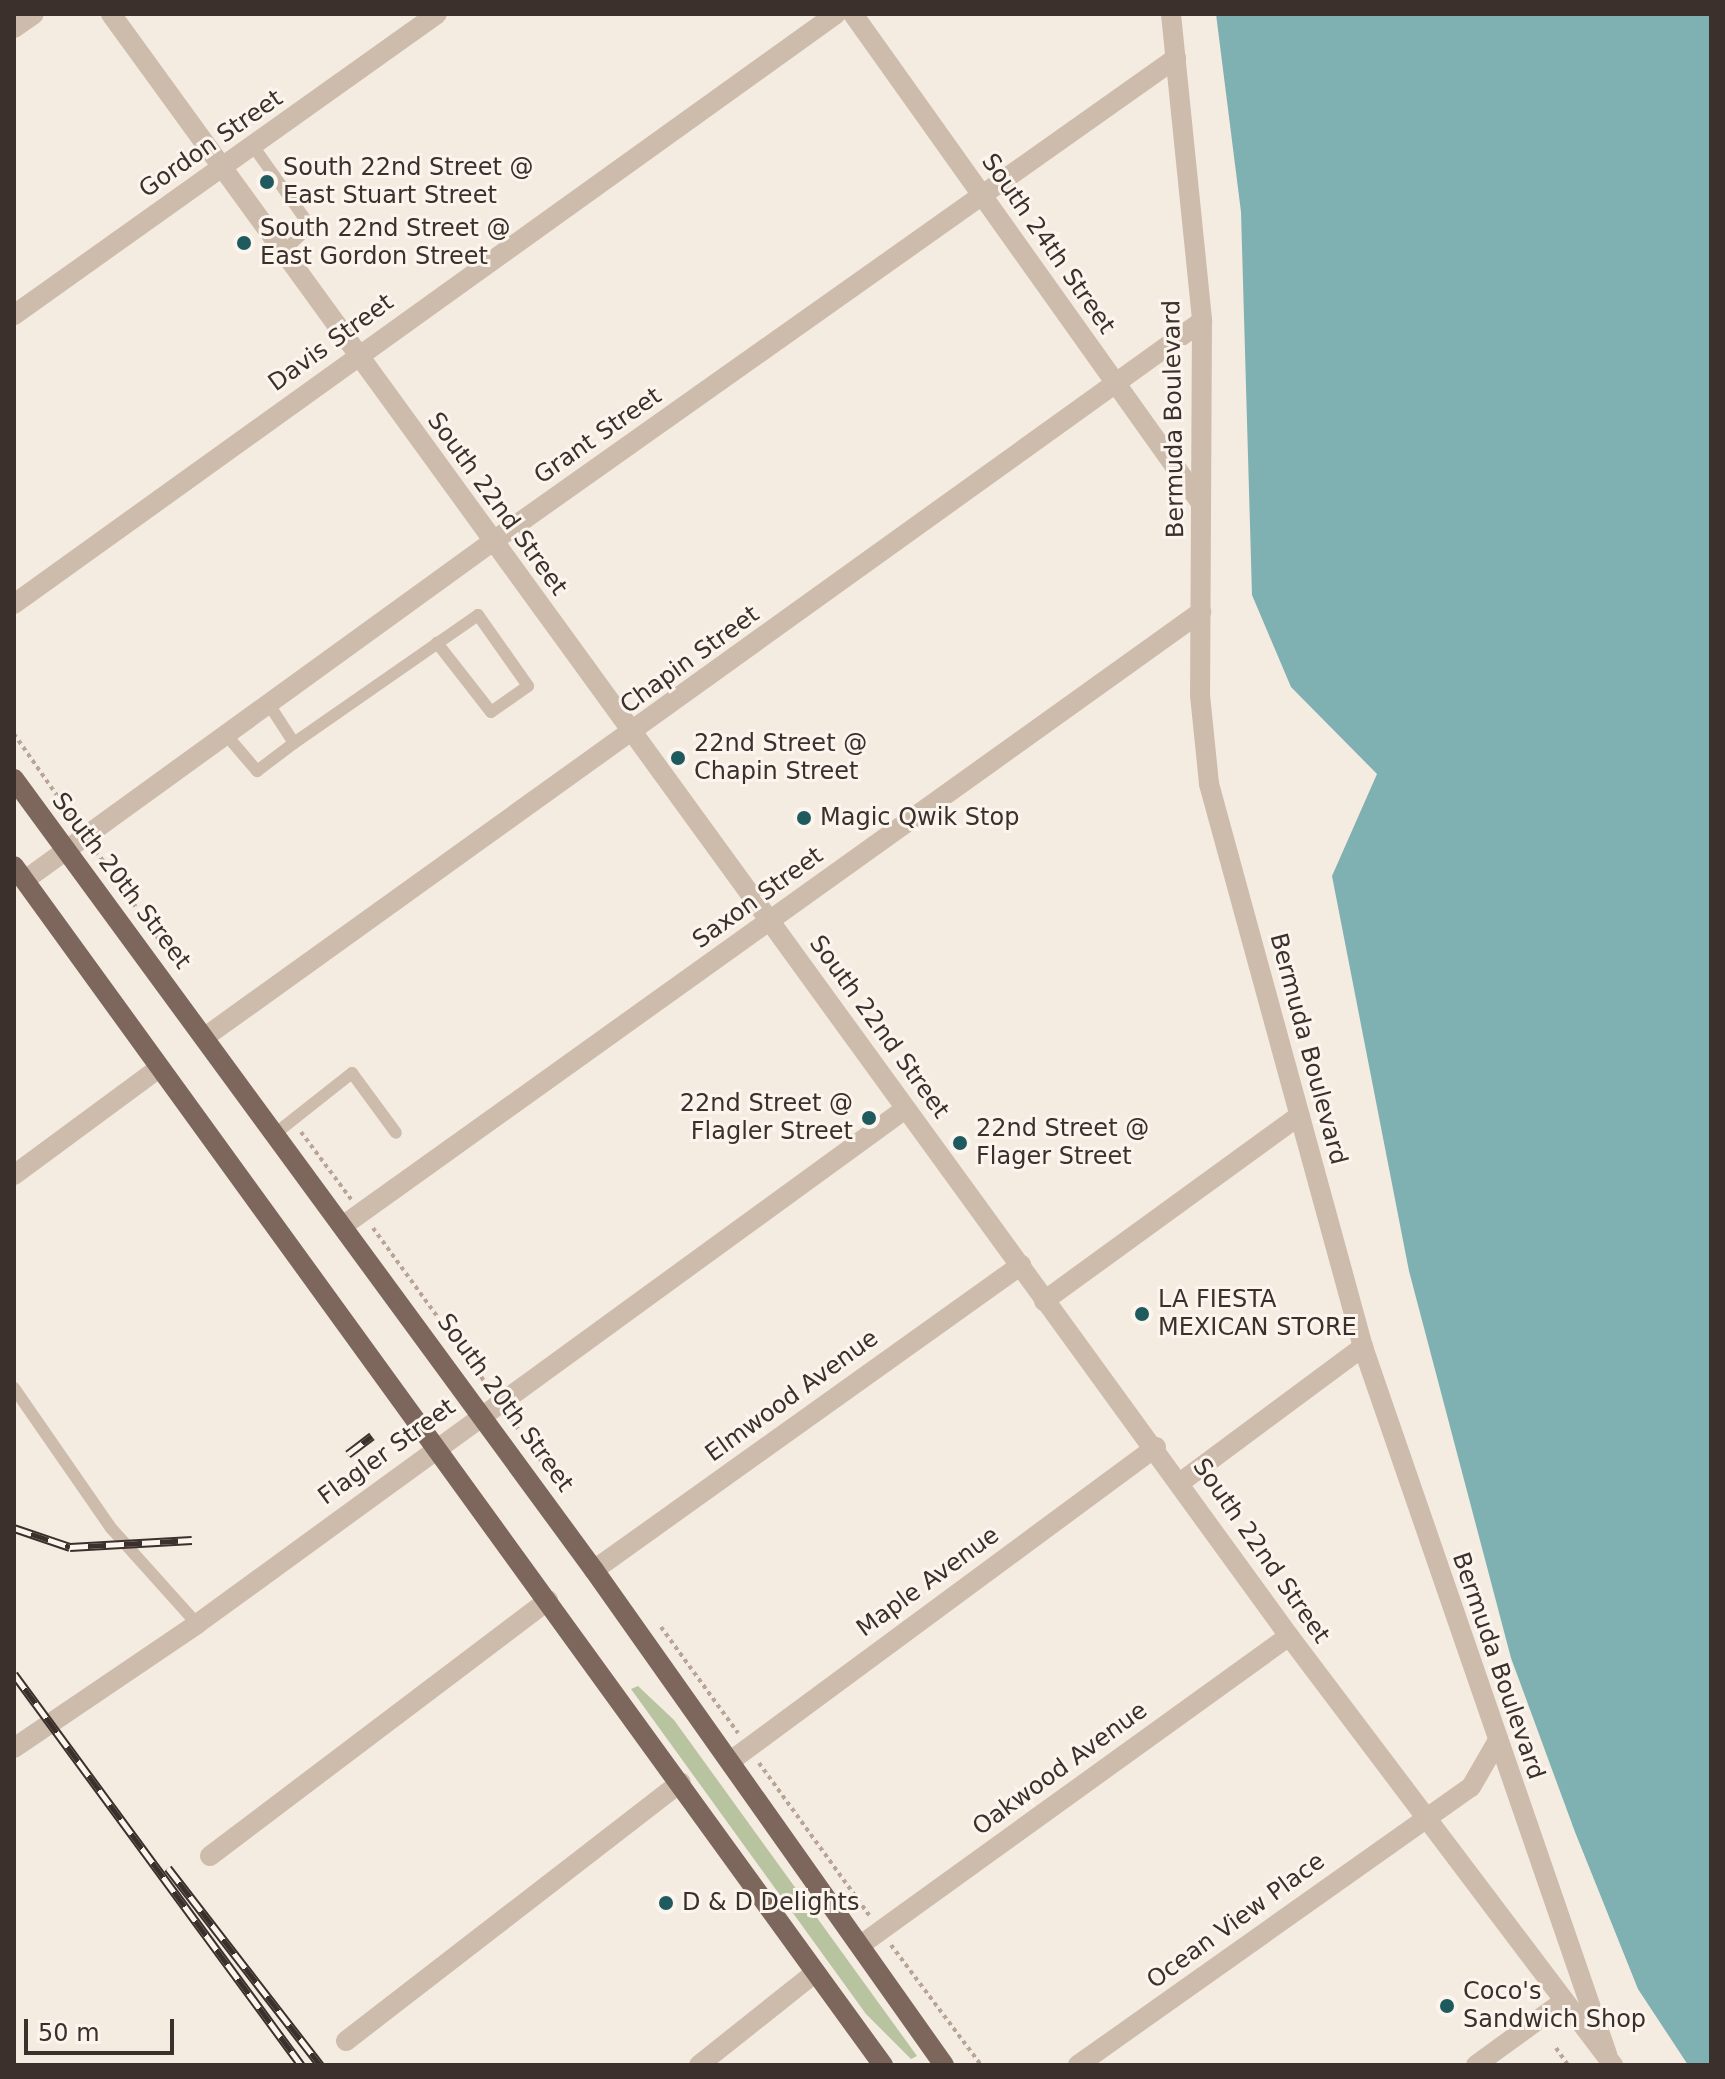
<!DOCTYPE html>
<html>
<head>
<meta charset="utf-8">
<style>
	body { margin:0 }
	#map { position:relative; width:1725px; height:2079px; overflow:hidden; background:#f4ebe1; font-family:"DejaVu Sans",sans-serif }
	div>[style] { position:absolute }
	.green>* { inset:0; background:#b8c4a0 }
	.water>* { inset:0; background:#7fb0b2 }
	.path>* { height:4px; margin-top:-2px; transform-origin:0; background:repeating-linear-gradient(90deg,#b9a596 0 4px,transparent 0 8px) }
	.service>* { height:12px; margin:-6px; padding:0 6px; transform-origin:6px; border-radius:6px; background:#cdbbac }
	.minor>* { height:20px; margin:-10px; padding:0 10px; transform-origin:10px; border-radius:10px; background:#cdbbac }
	.tertiary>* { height:20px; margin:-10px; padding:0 10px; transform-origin:10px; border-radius:10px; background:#cdbbac }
	.primary>* { height:20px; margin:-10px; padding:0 10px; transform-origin:10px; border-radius:10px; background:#7d675c }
	.rail>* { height:9px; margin-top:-4.5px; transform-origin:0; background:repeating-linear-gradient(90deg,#fbf5ee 0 18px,#3b302b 0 36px); box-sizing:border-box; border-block:2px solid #3b302b }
	.dots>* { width:22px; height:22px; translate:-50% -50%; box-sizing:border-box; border:4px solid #fbf5ee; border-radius:50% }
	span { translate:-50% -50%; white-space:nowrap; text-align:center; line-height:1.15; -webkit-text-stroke:6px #fbf5ee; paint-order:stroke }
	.street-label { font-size:24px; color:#3b302b }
	.poi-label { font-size:24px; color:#3b302b }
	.left { translate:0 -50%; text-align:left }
	.right { translate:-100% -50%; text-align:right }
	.frame { position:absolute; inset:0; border:16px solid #3b302b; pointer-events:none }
	.scale { position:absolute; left:24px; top:2019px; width:150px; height:36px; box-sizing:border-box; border:4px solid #3b302b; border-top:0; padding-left:10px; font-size:24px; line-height:28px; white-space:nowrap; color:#3b302b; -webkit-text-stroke:6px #fbf5ee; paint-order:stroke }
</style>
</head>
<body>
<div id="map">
	<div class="green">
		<div style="clip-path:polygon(638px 1686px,674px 1720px,917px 2056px,911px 2059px,866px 2014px,631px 1689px)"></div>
	</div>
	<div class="water">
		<div style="clip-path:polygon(1216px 14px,1711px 14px,1711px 2065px,1688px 2065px,1638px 1989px,1575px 1832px,1511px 1658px,1409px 1271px,1332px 876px,1377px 774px,1291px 687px,1252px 595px,1241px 212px)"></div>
	</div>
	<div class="path">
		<div style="left:14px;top:734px;width:106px;rotate:55deg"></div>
		<div style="left:96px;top:851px;width:119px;rotate:54.6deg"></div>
		<div style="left:301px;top:1132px;width:84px;rotate:53.3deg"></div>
		<div style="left:373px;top:1228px;width:199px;rotate:54deg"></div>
		<div style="left:511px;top:1419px;width:84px;rotate:54.2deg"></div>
		<div style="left:661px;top:1627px;width:131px;rotate:54deg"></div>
		<div style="left:759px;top:1763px;width:188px;rotate:54.1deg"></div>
		<div style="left:891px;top:1945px;width:150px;rotate:53.1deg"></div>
		<div style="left:1556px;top:2048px;width:21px;rotate:55deg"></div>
	</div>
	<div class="service">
		<div style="left:253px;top:146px;width:98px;rotate:54.5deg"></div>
		<div style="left:310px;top:226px;width:37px;rotate:136deg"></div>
		<div style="left:228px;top:737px;width:45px;rotate:49.5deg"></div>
		<div style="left:257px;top:771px;width:46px;rotate:-37.1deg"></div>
		<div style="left:294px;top:743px;width:44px;rotate:-123deg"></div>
		<div style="left:294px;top:743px;width:224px;rotate:-34.8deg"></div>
		<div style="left:478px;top:615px;width:87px;rotate:54.8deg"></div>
		<div style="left:528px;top:686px;width:45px;rotate:144.9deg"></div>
		<div style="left:491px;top:712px;width:88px;rotate:-128deg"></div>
		<div style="left:276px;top:1133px;width:97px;rotate:-38.3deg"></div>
		<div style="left:352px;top:1073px;width:74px;rotate:53.7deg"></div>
		<div style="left:14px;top:1388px;width:170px;rotate:55.3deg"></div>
		<div style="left:111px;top:1528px;width:129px;rotate:48.1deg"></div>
	</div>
	<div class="minor">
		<div style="left:853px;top:14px;width:600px;rotate:54.56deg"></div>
		<div style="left:1171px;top:14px;width:309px;rotate:84.2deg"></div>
		<div style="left:1202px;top:321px;width:374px;rotate:90.3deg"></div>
		<div style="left:1200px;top:695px;width:89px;rotate:84.2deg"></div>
		<div style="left:1209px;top:784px;width:584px;rotate:74.7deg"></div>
		<div style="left:1363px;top:1347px;width:748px;rotate:70.96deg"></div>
		<div style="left:14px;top:28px;width:24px;rotate:-35deg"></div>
		<div style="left:14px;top:315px;width:519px;rotate:-35.44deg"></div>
		<div style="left:492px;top:542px;width:838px;rotate:-35.28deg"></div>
		<div style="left:14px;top:604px;width:1012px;rotate:-35.67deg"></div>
		<div style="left:205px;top:1037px;width:1227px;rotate:-35.68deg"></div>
		<div style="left:14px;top:1175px;width:179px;rotate:-36.4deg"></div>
		<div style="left:344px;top:1225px;width:1054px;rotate:-35.58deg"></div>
		<div style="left:1044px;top:1301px;width:316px;rotate:-36deg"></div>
		<div style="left:1181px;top:1482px;width:227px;rotate:-36.6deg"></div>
		<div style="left:594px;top:1570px;width:525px;rotate:-35.54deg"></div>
		<div style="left:14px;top:1748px;width:221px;rotate:-34.1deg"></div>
		<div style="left:197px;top:1624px;width:875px;rotate:-36.03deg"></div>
		<div style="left:732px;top:1760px;width:527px;rotate:-36.44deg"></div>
		<div style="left:210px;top:1856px;width:424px;rotate:-37.1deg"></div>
		<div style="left:862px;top:1944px;width:526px;rotate:-35.8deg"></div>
		<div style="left:346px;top:2041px;width:423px;rotate:-37.7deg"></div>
		<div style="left:699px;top:2065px;width:149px;rotate:-38.5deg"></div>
		<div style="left:1078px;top:2065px;width:481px;rotate:-35.3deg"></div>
		<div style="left:1471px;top:1787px;width:52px;rotate:-60deg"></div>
		<div style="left:1476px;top:2065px;width:109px;rotate:-36deg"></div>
	</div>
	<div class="tertiary">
		<div style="left:111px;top:14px;width:2005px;rotate:54.01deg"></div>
		<div style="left:1289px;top:1636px;width:538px;rotate:52.94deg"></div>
		<div style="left:25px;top:880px;width:576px;rotate:-35.9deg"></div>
	</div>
	<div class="primary">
		<div style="left:14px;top:779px;width:981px;rotate:53.75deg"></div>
		<div style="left:594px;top:1570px;width:606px;rotate:54.74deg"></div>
		<div style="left:14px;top:866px;width:1481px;rotate:54.07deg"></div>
	</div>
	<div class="rail">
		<div style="left:348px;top:1454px;width:30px;rotate:-37deg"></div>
		<div style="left:14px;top:1528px;width:59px;rotate:18.7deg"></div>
		<div style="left:70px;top:1547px;width:122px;rotate:-3.3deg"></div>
		<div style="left:14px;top:1674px;width:485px;rotate:53.7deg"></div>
		<div style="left:168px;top:1868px;width:249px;rotate:52.3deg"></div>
	</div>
	<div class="dots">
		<div style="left:267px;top:182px;background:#1f5a5e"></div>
		<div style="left:244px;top:243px;background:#1f5a5e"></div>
		<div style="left:678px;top:758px;background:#1f5a5e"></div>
		<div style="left:804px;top:818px;background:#1f5a5e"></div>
		<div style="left:869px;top:1118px;background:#1f5a5e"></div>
		<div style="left:960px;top:1143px;background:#1f5a5e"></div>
		<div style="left:1142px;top:1314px;background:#1f5a5e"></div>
		<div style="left:666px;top:1903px;background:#1f5a5e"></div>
		<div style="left:1447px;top:2006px;background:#1f5a5e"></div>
	</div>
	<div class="street-label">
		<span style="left:211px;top:144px;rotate:-35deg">Gordon Street</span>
		<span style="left:1048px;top:244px;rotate:55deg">South 24th Street</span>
		<span style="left:331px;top:343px;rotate:-36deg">Davis Street</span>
		<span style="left:1174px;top:419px;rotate:-91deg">Bermuda Boulevard</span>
		<span style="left:598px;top:436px;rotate:-35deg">Grant Street</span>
		<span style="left:497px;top:504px;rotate:54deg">South 22nd Street</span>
		<span style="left:690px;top:660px;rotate:-36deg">Chapin Street</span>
		<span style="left:121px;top:881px;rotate:53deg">South 20th Street</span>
		<span style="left:758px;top:898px;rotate:-36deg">Saxon Street</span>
		<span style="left:879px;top:1027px;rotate:54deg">South 22nd Street</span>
		<span style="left:1308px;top:1049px;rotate:75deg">Bermuda Boulevard</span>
		<span style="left:792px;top:1396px;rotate:-36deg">Elmwood Avenue</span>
		<span style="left:505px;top:1403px;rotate:54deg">South 20th Street</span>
		<span style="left:387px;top:1452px;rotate:-36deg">Flagler Street</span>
		<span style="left:1261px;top:1551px;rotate:55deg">South 22nd Street</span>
		<span style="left:928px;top:1582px;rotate:-36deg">Maple Avenue</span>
		<span style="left:1498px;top:1666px;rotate:71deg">Bermuda Boulevard</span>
		<span style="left:1060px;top:1769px;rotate:-36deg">Oakwood Avenue</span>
		<span style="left:1236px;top:1921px;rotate:-36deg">Ocean View Place</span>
	</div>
	<div class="poi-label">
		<span class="left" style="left:283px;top:182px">South 22nd Street @<br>East Stuart Street</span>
		<span class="left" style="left:260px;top:243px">South 22nd Street @<br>East Gordon Street</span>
		<span class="left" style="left:694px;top:758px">22nd Street @<br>Chapin Street</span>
		<span class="left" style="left:820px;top:818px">Magic Qwik Stop</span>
		<span class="right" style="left:853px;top:1118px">22nd Street @<br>Flagler Street</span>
		<span class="left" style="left:976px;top:1143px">22nd Street @<br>Flager Street</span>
		<span class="left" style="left:1158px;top:1314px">LA FIESTA<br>MEXICAN STORE</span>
		<span class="left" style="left:682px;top:1903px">D &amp; D Delights</span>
		<span class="left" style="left:1463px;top:2006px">Coco's<br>Sandwich Shop</span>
	</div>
	<div class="frame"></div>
	<div class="scale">50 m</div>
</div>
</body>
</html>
